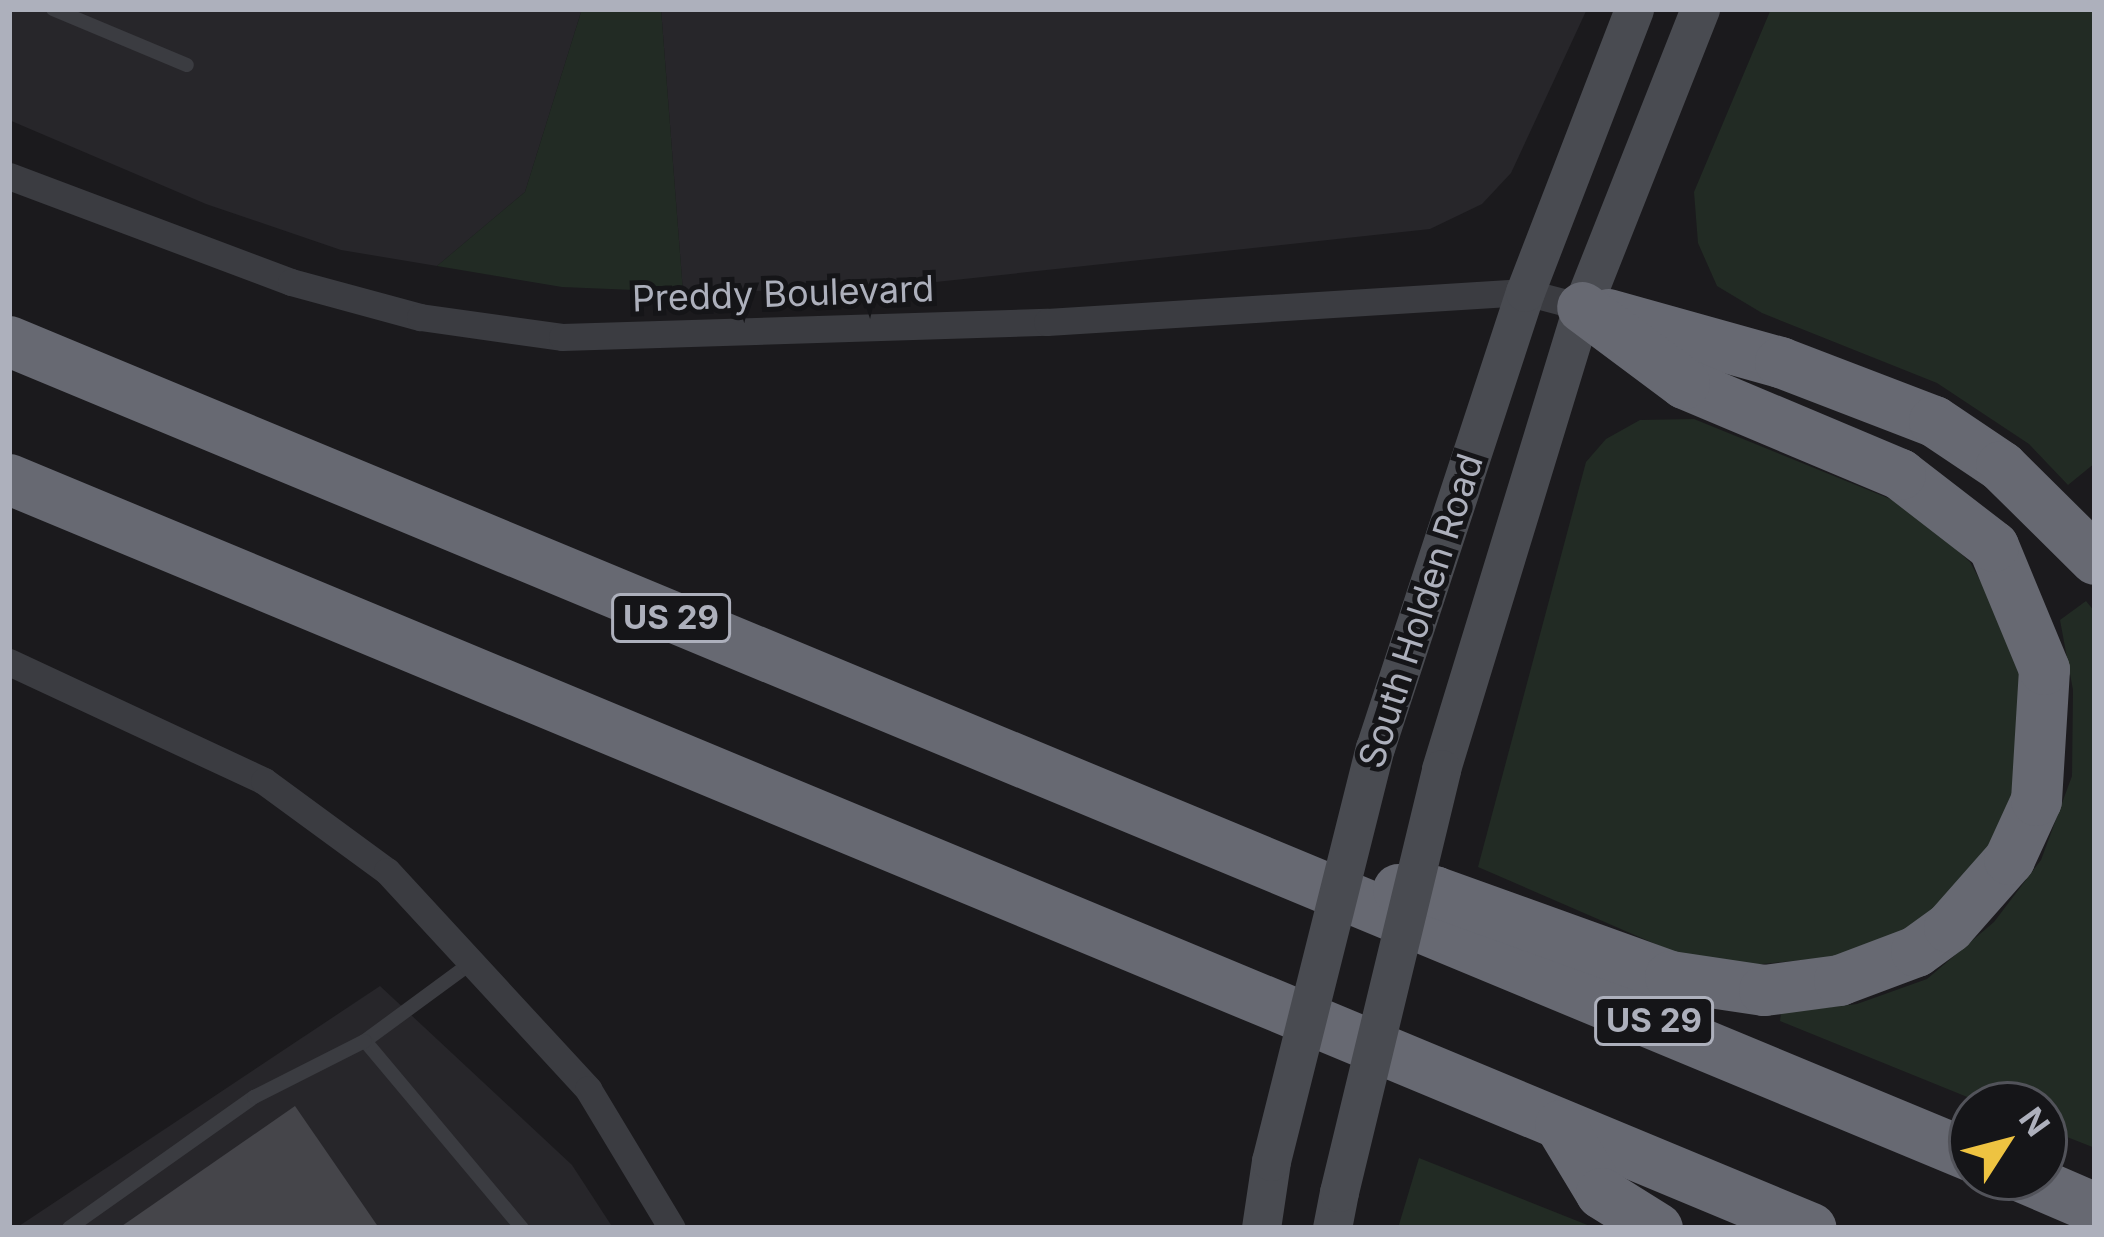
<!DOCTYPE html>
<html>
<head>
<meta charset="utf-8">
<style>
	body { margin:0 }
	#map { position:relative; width:2104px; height:1237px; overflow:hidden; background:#1b1a1d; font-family:Inter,sans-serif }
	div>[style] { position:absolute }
	.built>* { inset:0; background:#27262a }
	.green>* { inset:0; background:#222b24 }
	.building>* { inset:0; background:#45454a }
	.service>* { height:14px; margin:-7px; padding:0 7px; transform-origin:7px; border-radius:7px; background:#3b3c41 }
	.minor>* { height:27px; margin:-13.5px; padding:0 13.5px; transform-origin:13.5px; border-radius:13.5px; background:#3b3c41 }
	.secondary>* { height:39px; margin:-19.5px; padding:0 19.5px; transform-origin:19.5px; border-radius:19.5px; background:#494b51 }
	.motorway>* { height:51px; margin:-25.5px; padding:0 25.5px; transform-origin:25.5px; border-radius:25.5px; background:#676972 }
	.secondary-bridge>* { height:39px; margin:-19.5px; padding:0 19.5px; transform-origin:19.5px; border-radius:19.5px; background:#494b51 }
	span { translate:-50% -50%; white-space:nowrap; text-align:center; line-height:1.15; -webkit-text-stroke:10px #151518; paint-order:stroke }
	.shield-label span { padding:3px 9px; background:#151518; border:3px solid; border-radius:9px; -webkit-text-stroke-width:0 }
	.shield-label { font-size:33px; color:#adb0bc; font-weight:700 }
	.street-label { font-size:36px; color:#adb0bc }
	.frame { position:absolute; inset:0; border:12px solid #adb0bc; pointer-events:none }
	.north { position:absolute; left:1948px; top:1081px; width:120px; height:120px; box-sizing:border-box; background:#151518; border:3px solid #52535a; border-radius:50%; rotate:54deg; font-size:33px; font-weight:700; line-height:48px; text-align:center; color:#adb0bc }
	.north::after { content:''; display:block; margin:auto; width:42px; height:54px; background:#eec341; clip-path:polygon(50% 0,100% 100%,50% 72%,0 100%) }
</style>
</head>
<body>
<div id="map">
	<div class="built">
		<div style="clip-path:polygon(9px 9px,582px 9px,525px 192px,437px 266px,341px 250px,206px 204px,9px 120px)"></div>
		<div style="clip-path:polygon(661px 9px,1587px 9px,1511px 173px,1482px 204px,1430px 229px,870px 289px,683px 292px)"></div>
		<div style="clip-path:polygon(380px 986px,572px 1165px,613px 1228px,16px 1228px)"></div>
	</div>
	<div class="green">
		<div style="clip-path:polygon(582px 9px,661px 9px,683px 292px,562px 287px,437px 266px,525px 192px)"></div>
		<div style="clip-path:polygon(1771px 9px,2095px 9px,2095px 463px,2068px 485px,2029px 444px,1937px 383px,1762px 313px,1717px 286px,1698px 243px,1694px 192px)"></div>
		<div style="clip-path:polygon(1694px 419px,1910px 507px,1970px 562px,2023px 659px,2011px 811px,1976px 872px,1918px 927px,1851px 955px,1713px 969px,1478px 867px,1586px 462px,1606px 439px,1640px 420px)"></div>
		<div style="clip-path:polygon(2086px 601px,2095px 612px,2095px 1148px,2044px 1128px,2044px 1105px,1987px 1105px,1780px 1021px,1781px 1013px,1857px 1004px,1927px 979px,1994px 922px,2041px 860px,2072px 776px,2073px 690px,2060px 620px)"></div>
		<div style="clip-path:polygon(1419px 1158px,1595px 1228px,1398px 1228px)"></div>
	</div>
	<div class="building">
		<div style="clip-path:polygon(295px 1106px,379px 1228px,119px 1228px)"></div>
	</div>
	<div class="service">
		<div style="left:53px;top:9px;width:145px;rotate:22.7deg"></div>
		<div style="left:471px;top:963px;width:132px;rotate:143.7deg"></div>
		<div style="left:365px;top:1041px;width:244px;rotate:50deg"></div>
		<div style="left:69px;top:1228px;width:227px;rotate:-35.3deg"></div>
		<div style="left:254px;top:1097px;width:124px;rotate:-26.8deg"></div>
	</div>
	<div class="minor">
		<div style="left:9px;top:176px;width:301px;rotate:20.6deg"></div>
		<div style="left:291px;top:282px;width:134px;rotate:15.2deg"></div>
		<div style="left:420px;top:317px;width:143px;rotate:8deg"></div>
		<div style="left:562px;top:337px;width:485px;rotate:-1.8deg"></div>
		<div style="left:1047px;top:322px;width:479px;rotate:-3.6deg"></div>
		<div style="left:1525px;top:292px;width:59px;rotate:14.7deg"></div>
		<div style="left:9px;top:662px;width:281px;rotate:25deg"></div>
		<div style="left:264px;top:781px;width:152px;rotate:36.2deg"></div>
		<div style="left:387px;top:871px;width:297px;rotate:47.3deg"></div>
		<div style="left:588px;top:1089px;width:162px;rotate:58.9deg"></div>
	</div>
	<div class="secondary">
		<div style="left:1375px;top:748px;width:480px;rotate:-71.8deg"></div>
		<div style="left:1525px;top:292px;width:303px;rotate:-68.9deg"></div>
		<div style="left:1441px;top:769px;width:483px;rotate:-73deg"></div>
		<div style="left:1582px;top:307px;width:321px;rotate:-68.4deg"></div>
		<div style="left:1261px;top:1228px;width:68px;rotate:-81.5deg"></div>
		<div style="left:1332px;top:1228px;width:37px;rotate:-79deg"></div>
	</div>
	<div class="motorway">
		<div style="left:1608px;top:314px;width:179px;rotate:15.6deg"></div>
		<div style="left:1780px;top:362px;width:165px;rotate:21deg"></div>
		<div style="left:1934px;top:421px;width:81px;rotate:33.9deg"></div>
		<div style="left:2001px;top:466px;width:132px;rotate:44.7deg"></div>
		<div style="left:9px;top:341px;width:2125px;rotate:22.55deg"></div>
		<div style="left:9px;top:479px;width:1951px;rotate:22.57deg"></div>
		<div style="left:1398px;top:889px;width:36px;rotate:3deg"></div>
		<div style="left:1434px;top:891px;width:251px;rotate:19.8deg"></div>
		<div style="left:1670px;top:976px;width:95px;rotate:8.5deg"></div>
		<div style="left:1764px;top:990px;width:76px;rotate:-7.6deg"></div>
		<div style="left:1839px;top:980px;width:82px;rotate:-20.6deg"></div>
		<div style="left:1916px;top:951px;width:41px;rotate:-36deg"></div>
		<div style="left:1949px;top:927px;width:91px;rotate:-48.6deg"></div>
		<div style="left:2009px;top:859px;width:65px;rotate:-65.4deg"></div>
		<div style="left:2036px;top:800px;width:131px;rotate:-86.5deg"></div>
		<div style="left:2044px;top:669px;width:133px;rotate:-112.5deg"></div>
		<div style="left:1993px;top:546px;width:118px;rotate:-142.3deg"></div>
		<div style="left:1900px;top:474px;width:234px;rotate:-157.2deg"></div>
		<div style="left:1684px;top:383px;width:127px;rotate:-143.3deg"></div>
		<div style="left:1560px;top:1125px;width:79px;rotate:58.9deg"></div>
		<div style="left:1601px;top:1193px;width:66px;rotate:32deg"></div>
		<div style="left:2023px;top:1177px;width:78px;rotate:23.3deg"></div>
	</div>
	<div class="secondary-bridge">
		<div style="left:1271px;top:1161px;width:426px;rotate:-75.9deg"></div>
		<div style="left:1339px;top:1192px;width:435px;rotate:-76.4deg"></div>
	</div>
	<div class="shield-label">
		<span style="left:671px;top:618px">US 29</span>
		<span style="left:1654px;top:1021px">US 29</span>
	</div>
	<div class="street-label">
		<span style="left:783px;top:294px;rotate:-2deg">Preddy Boulevard</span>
		<span style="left:1421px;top:611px;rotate:-72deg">South Holden Road</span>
	</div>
	<div class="frame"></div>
	<div class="north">N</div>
</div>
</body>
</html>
